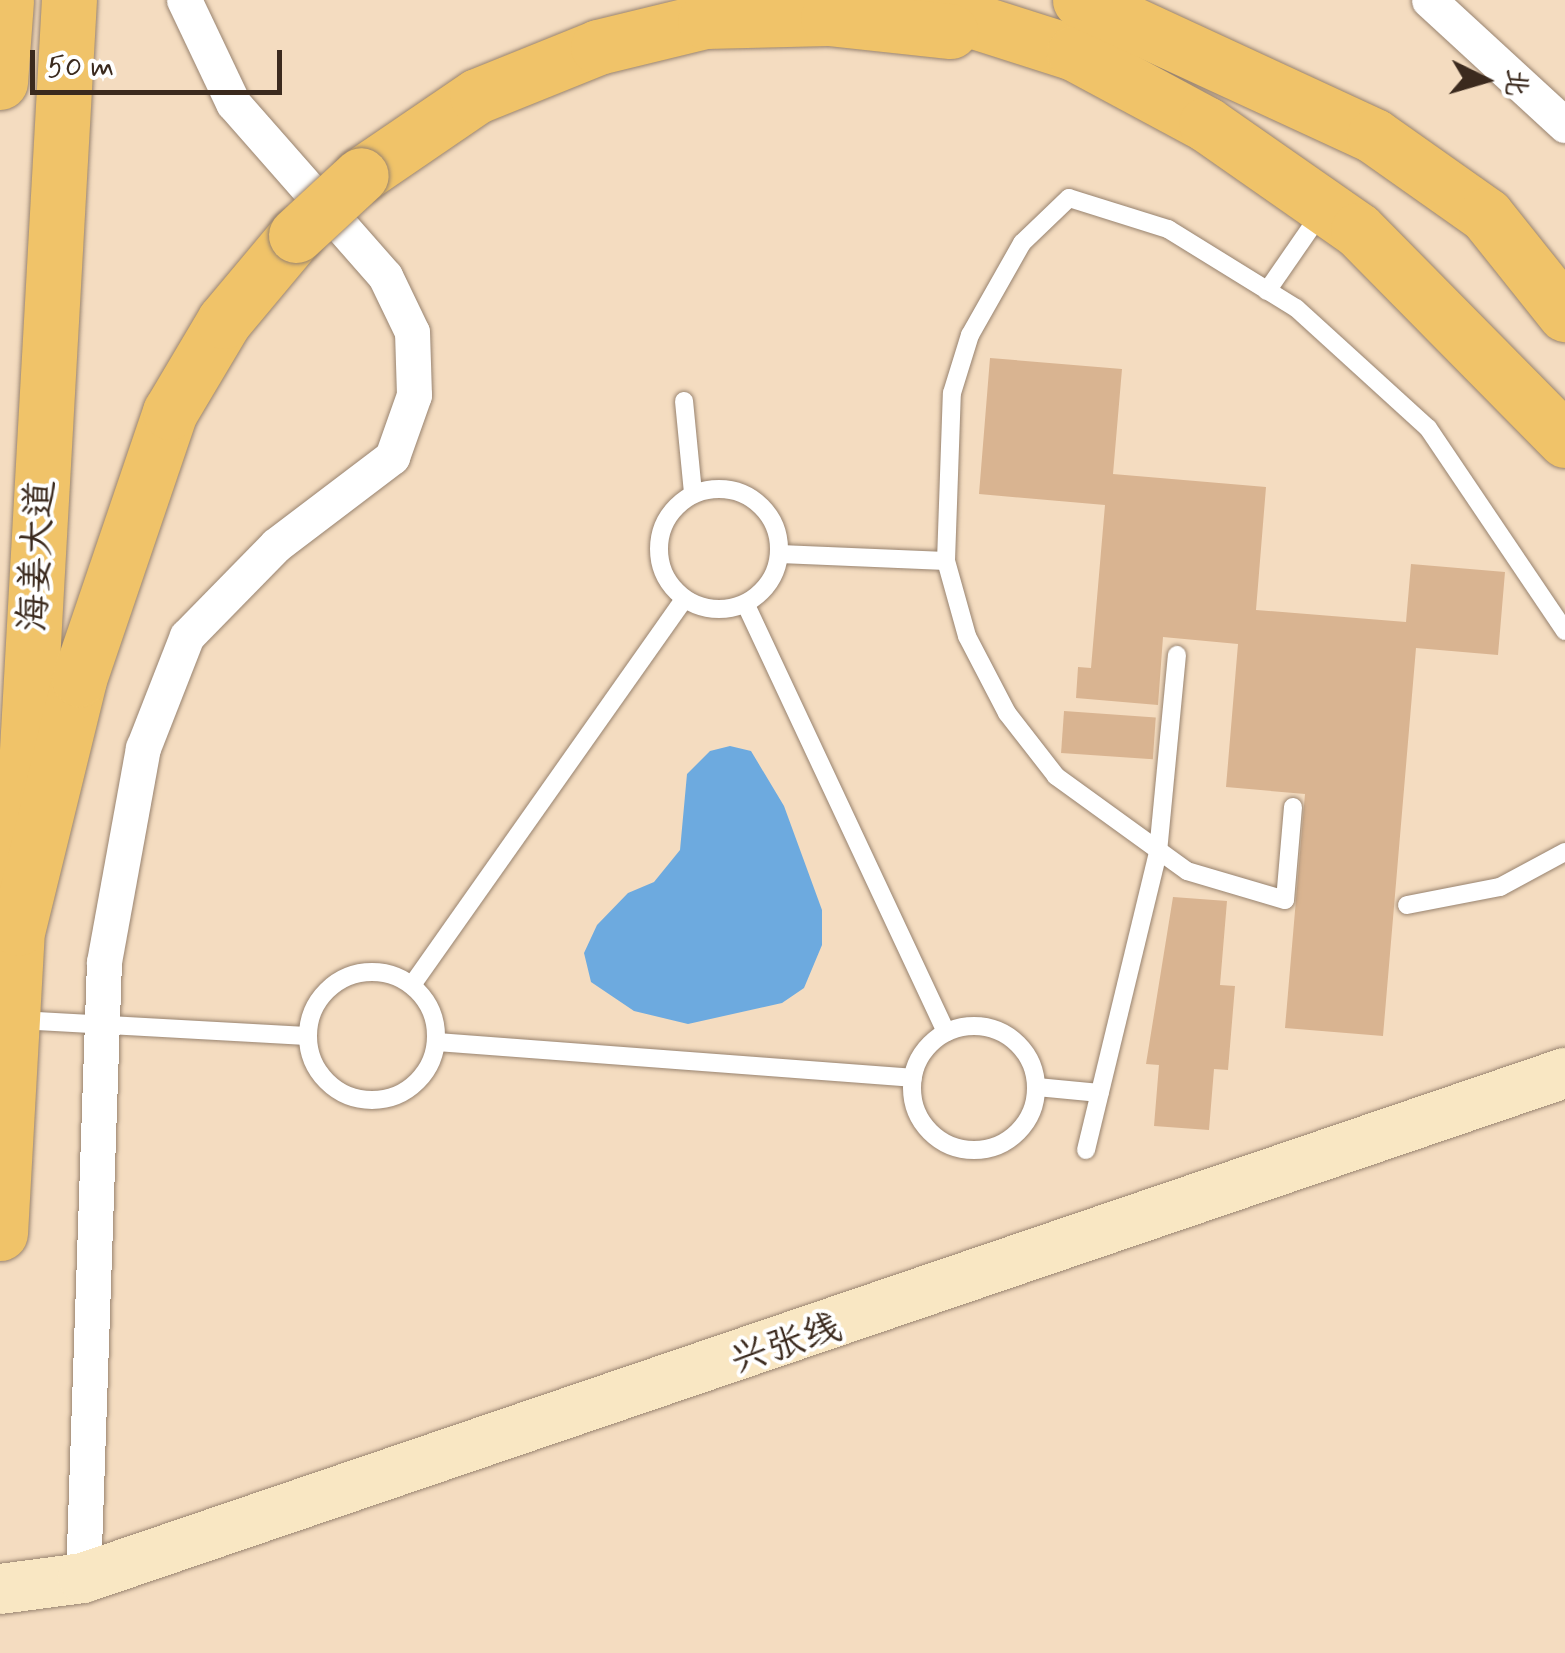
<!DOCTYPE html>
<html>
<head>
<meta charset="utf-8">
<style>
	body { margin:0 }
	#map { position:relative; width:1565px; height:1653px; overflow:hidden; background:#f4dcc0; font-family:Mynerve,"LXGW WenKai TC",sans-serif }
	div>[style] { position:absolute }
	.water>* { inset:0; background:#6daadf }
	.building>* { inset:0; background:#d9b491; transform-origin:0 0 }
	.roads { filter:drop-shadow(0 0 2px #98836f) drop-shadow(0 0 2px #98836f) }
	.lane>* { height:18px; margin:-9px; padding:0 9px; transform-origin:9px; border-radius:9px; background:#fff }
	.lane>.ring { margin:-9px; padding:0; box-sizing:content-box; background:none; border:18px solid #fff; border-radius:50% }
	.street>* { height:35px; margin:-17.5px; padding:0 17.5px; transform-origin:17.5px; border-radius:17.5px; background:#fff }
	.secondary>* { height:50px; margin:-25px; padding:0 25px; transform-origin:25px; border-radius:25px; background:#f9e7c3 }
	.primary>* { height:55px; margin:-27.5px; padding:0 27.5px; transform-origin:27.5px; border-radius:27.5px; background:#f0c369 }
	.highway>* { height:55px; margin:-27.5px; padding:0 27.5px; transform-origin:27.5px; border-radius:27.5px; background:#f0c369 }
	.bridges { filter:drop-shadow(0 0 2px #98836f) drop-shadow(0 0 2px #98836f) }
	.highway-bridge>* { height:55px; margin:-27.5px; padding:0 27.5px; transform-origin:27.5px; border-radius:27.5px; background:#f0c369 }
	span { translate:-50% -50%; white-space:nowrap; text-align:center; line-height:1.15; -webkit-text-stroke:8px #fff; paint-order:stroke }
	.street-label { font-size:38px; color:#3b2a1e }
	.north { position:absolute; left:1435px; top:30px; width:100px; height:100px; -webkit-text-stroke:8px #fff; paint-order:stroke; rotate:95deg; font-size:28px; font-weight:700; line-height:40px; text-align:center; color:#3b2a1e }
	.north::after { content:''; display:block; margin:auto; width:35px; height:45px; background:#3b2a1e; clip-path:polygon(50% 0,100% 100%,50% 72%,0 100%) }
	.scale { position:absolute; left:30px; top:50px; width:252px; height:45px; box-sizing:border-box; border:5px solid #3b2a1e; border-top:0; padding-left:12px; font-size:30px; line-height:35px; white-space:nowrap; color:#3b2a1e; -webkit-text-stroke:8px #fff; paint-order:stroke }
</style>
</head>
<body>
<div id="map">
	<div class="water">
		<div style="clip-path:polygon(730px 746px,751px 751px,784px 806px,822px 910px,822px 945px,804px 988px,782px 1003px,688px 1024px,634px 1011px,591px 982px,584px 953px,597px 925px,628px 893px,654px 882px,680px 850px,687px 774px,710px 751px)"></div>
	</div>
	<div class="building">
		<div style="clip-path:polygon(990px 358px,1122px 369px,1113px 474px,1266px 487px,1256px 610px,1406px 622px,1411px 564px,1505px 572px,1498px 655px,1416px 648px,1383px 1036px,1285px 1028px,1305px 794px,1226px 787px,1238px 644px,1163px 637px,1158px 705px,1076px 698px,1078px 667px,1091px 668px,1105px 505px,979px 494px)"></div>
		<div style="left:1064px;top:711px;width:92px;height:42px;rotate:4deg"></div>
		<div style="clip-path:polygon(1173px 897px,1227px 901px,1220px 985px,1235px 986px,1228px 1070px,1214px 1069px,1209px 1130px,1154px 1126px,1159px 1065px,1146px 1064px)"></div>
	</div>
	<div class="roads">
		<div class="lane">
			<div style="left:1267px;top:291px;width:95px;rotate:-55.3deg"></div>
			<div style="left:684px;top:401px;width:92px;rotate:84.4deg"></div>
			<div class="ring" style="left:659px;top:489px;width:102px;height:102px"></div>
			<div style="left:780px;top:554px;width:166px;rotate:2.4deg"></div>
			<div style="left:746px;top:605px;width:472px;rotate:64.9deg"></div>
			<div style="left:1293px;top:807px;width:93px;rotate:94.9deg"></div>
			<div style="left:1285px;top:900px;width:102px;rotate:-163.5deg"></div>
			<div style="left:1187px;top:871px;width:162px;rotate:-144.1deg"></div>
			<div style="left:1056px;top:776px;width:80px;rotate:-127.9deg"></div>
			<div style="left:1007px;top:713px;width:87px;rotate:-117.5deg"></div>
			<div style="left:967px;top:636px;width:78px;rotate:-105.6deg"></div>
			<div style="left:946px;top:561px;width:168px;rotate:-88deg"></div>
			<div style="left:952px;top:393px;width:61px;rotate:-72.8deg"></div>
			<div style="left:970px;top:335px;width:106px;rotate:-60.5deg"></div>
			<div style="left:1022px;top:243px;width:65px;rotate:-43.8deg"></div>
			<div style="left:1069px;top:198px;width:104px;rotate:17.4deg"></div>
			<div style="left:1168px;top:229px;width:150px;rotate:31.7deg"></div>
			<div style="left:1296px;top:308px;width:178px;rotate:42.3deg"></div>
			<div style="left:1428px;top:428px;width:245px;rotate:56deg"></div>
			<div style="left:1407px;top:905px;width:95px;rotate:-11deg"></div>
			<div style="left:1500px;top:887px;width:74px;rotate:-28.3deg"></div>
			<div class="ring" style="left:308px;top:972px;width:110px;height:110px"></div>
			<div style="left:412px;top:985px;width:471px;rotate:-54.8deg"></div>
			<div style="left:19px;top:1020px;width:288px;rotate:3.2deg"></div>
			<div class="ring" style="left:912px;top:1026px;width:106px;height:106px"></div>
			<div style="left:436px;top:1042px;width:478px;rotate:4.3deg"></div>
			<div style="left:1037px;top:1087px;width:63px;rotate:5.4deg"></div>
			<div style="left:1086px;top:1150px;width:307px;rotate:-76.4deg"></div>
			<div style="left:1158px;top:852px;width:198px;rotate:-84.5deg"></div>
		</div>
		<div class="street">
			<div style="left:1429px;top:0;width:185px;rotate:42.6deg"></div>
			<div style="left:83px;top:1578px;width:616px;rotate:-88.05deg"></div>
			<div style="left:104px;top:962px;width:218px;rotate:-79.7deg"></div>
			<div style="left:143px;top:748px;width:120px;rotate:-68.6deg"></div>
			<div style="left:187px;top:636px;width:127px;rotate:-45.6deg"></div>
			<div style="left:276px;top:545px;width:146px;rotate:-37.2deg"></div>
			<div style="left:392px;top:457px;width:66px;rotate:-70.5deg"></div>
			<div style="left:414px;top:395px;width:63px;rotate:-91.8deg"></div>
			<div style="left:412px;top:332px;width:62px;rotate:-115.7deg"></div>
			<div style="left:385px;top:276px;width:230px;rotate:-131.3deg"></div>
			<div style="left:233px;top:103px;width:114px;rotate:-115.4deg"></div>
		</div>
		<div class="secondary">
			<div style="left:0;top:1589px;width:84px;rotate:-7.5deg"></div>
			<div style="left:83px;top:1578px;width:1566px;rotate:-18.82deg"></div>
		</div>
		<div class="primary">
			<div style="left:0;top:82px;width:82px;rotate:-85.8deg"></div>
			<div style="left:0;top:1233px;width:1235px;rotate:-86.8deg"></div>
		</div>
		<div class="highway">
			<div style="left:908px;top:0;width:174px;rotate:17.7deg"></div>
			<div style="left:1074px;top:53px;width:150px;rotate:28.3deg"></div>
			<div style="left:1206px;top:124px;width:185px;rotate:34.9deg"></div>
			<div style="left:1358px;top:230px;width:295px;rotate:45.4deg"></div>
			<div style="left:1080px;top:0;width:324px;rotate:24.8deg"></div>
			<div style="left:1374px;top:136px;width:137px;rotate:35.2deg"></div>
			<div style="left:1486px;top:215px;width:127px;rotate:51.4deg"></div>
			<div style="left:361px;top:175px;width:140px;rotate:-34.3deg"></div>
			<div style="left:477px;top:96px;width:131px;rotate:-22deg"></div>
			<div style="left:598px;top:47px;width:110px;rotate:-13.7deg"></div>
			<div style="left:705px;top:21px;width:123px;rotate:-1.4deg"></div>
			<div style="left:828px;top:18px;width:123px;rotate:6.1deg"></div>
			<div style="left:18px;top:928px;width:256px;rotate:-76.2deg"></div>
			<div style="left:79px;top:679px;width:282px;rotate:-71.2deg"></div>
			<div style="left:170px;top:412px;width:106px;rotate:-59.3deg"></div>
			<div style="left:224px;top:321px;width:112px;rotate:-50.1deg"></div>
		</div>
	</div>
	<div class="bridges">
		<div class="highway-bridge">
			<div style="left:296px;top:235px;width:88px;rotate:-42.7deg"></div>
		</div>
	</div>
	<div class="street-label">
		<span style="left:38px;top:556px;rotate:-87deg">海姜大道</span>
		<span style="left:786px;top:1345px;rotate:-18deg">兴张线</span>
	</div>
	<div class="north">北</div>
	<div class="scale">50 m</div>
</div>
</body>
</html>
